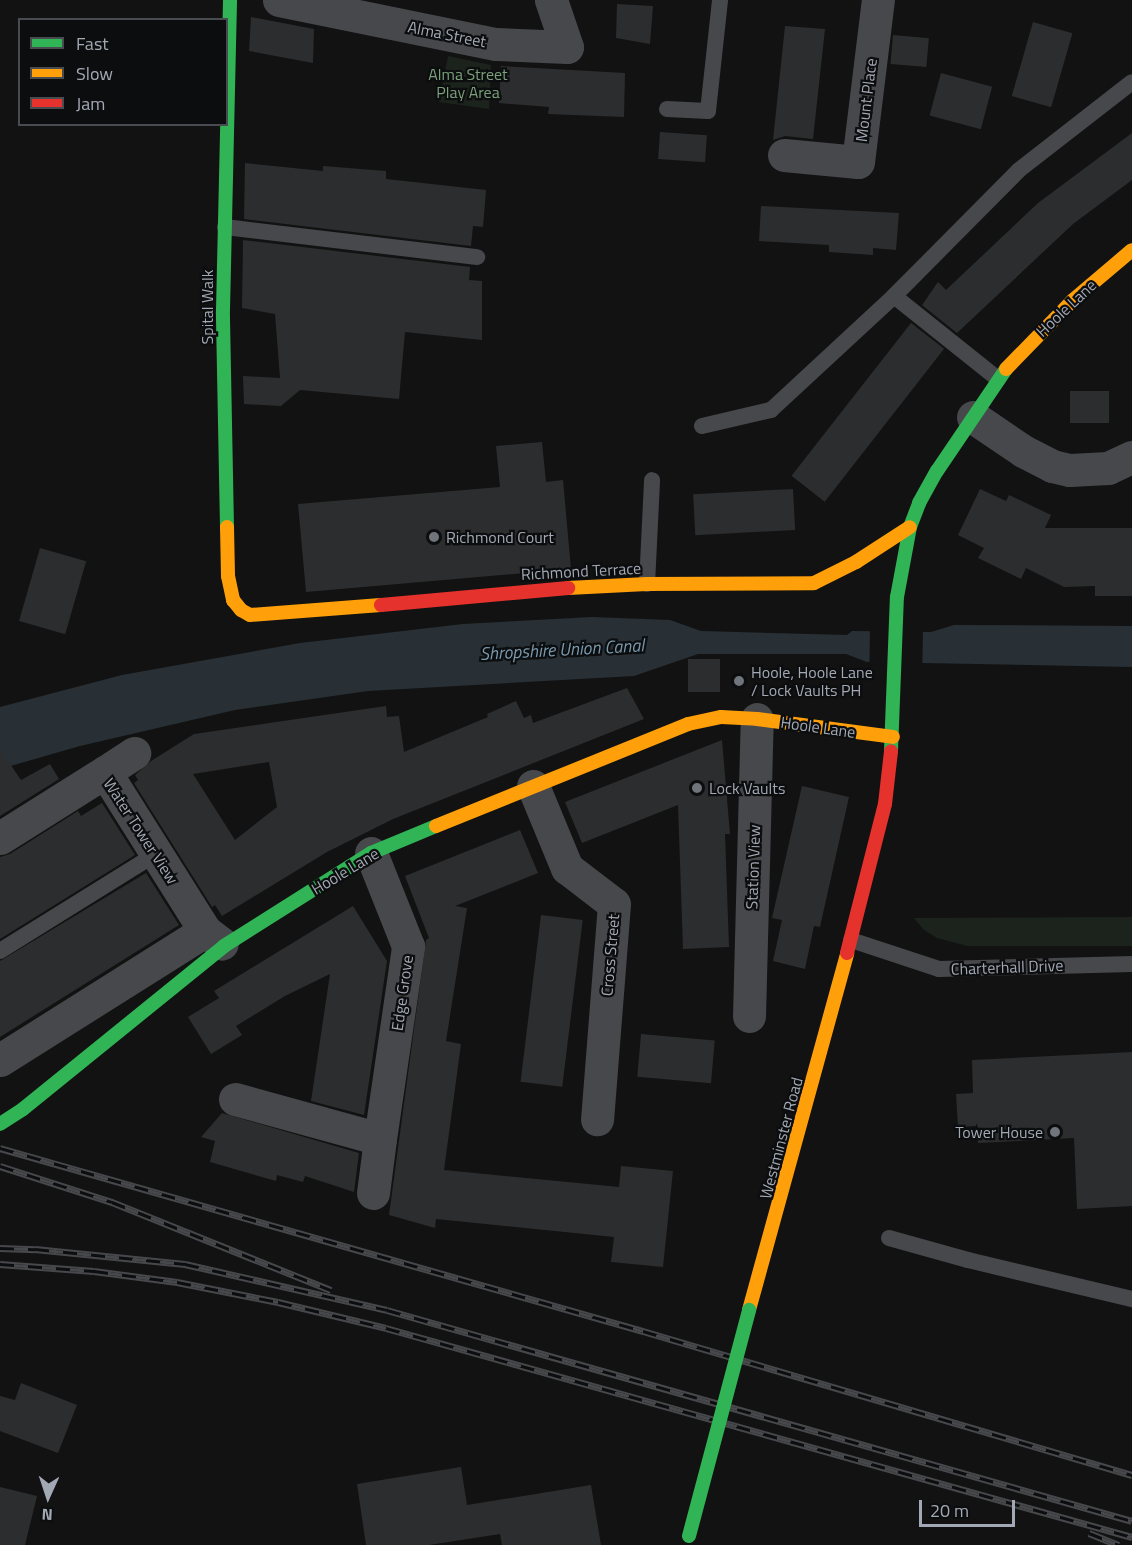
<!DOCTYPE html>
<html>
<head>
<meta charset="utf-8">
<style>
	body { margin:0 }
	#map { position:relative; width:1132px; height:1545px; overflow:hidden; background:#121212; font-family:"Titillium Web",sans-serif }
	div>[style] { position:absolute }
	.green>* { inset:0; background:#1c231c }
	.water>* { inset:0; background:#283035 }
	.pier>* { inset:0; background:#121212; transform-origin:0 0 }
	.building>* { inset:0; background:#2c2d2e; transform-origin:0 0 }
	.lane>* { height:16px; margin:-8px; padding:0 8px; transform-origin:8px; border-radius:8px; background:#46484b }
	.street>* { height:33px; margin:-16.5px; padding:0 16.5px; transform-origin:16.5px; border-radius:16.5px; background:#46484b }
	.fast>* { height:14px; margin:-7px; padding:0 7px; transform-origin:7px; border-radius:7px; background:#30b455 }
	.slow>* { height:14px; margin:-7px; padding:0 7px; transform-origin:7px; border-radius:7px; background:#ff9f0a }
	.jam>* { height:14px; margin:-7px; padding:0 7px; transform-origin:7px; border-radius:7px; background:#e5322d }
	.rail>* { height:7px; margin-top:-3.5px; transform-origin:0; background:repeating-linear-gradient(90deg,#0c0d0e 0 14px,#47484b 0 28px); box-sizing:border-box; border-block:2px solid #47484b }
	.fast-bridge>* { height:14px; margin:-7px; padding:0 7px; transform-origin:7px; border-radius:7px; background:#30b455 }
	.dots>* { width:16px; height:16px; translate:-50% -50%; box-sizing:border-box; border:3px solid #0c0d0e; border-radius:50% }
	span { translate:-50% -50%; white-space:nowrap; text-align:center; line-height:1.15; -webkit-text-stroke:4.5px #0c0d0e; paint-order:stroke }
	.street-label { font-size:16px; color:#a3a9b4 }
	.park-label { font-size:16px; color:#7a9f7a }
	.poi-label { font-size:16px; color:#a3a9b4 }
	.left { translate:0 -50%; text-align:left }
	.right { translate:-100% -50%; text-align:right }
	.water-label { font-size:18px; color:#7999af; font-style:italic }
	.legend { position:absolute; left:18px; top:18px; width:210px; height:108px; box-sizing:border-box; background:#0c0d0e; border:2px solid #484b50; margin:0; padding:8px 10px; list-style:none; font-size:18px; color:#a3a9b4 }
	.legend li { display:flex; align-items:center; gap:12px; height:30px }
	.legend b { width:30px; border:2px solid #484b50 }
	.north { position:absolute; left:18px; top:1467px; width:60px; height:60px; -webkit-text-stroke:4px #0c0d0e; paint-order:stroke; rotate:183deg; font-size:16px; font-weight:700; line-height:24px; text-align:center; color:#a3a9b4 }
	.north::after { content:''; display:block; margin:auto; width:21px; height:27px; background:#a3a9b4; clip-path:polygon(50% 0,100% 100%,50% 72%,0 100%) }
	.scale { position:absolute; left:919px; top:1500px; width:96px; height:27px; box-sizing:border-box; border:3px solid #a3a9b4; border-top:0; padding-left:8px; font-size:18px; line-height:21px; white-space:nowrap; color:#a3a9b4; -webkit-text-stroke:4px #0c0d0e; paint-order:stroke }
</style>
</head>
<body>
<div id="map">
	<div class="green">
		<div style="clip-path:polygon(448px 56px,491px 65px,489px 109px,439px 102px)"></div>
		<div style="clip-path:polygon(1132px 917px,1132px 946px,967px 946px,937px 938px,924px 930px,914px 918px)"></div>
	</div>
	<div class="water">
		<div style="clip-path:polygon(592px 617px,670px 620px,701px 631px,847px 635px,852px 631px,931px 632px,954px 625px,1132px 626px,1132px 667px,867px 662px,846px 654px,698px 654px,634px 676px,368px 691px,235px 710px,80px 746px,0 769px,0 707px,122px 675px,300px 643px,463px 624px)"></div>
	</div>
	<div class="pier">
		<div style="left:870px;top:628px;width:53px;height:37px;rotate:1deg"></div>
	</div>
	<div class="building">
		<div style="clip-path:polygon(617px 4px,653px 6px,650px 44px,616px 38px)"></div>
		<div style="clip-path:polygon(251px 17px,314px 29px,313px 63px,249px 51px)"></div>
		<div style="left:1033px;top:22px;width:41px;height:77px;rotate:16deg"></div>
		<div style="clip-path:polygon(785px 26px,825px 29px,813px 139px,785px 136px,773px 140px)"></div>
		<div style="left:893px;top:35px;width:36px;height:29px;rotate:5deg"></div>
		<div style="clip-path:polygon(501px 66px,625px 73px,624px 117px,548px 114px,549px 107px,499px 103px)"></div>
		<div style="left:941px;top:73px;width:53px;height:44px;rotate:15deg"></div>
		<div style="left:660px;top:132px;width:47px;height:27px;rotate:4deg"></div>
		<div style="clip-path:polygon(1132px 133px,1132px 180px,1073px 224px,957px 333px,922px 305px,938px 282px,946px 290px,1038px 203px)"></div>
		<div style="clip-path:polygon(245px 163px,323px 171px,323px 166px,386px 171px,386px 179px,486px 190px,483px 227px,473px 226px,471px 246px,244px 219px)"></div>
		<div style="clip-path:polygon(761px 206px,899px 213px,896px 250px,873px 248px,873px 255px,829px 252px,829px 245px,759px 241px)"></div>
		<div style="clip-path:polygon(243px 240px,470px 267px,469px 280px,482px 281px,482px 340px,405px 332px,399px 399px,300px 390px,281px 406px,244px 404px,243px 376px,280px 378px,275px 314px,242px 308px)"></div>
		<div style="left:911px;top:323px;width:42px;height:194px;rotate:38deg"></div>
		<div style="left:1070px;top:391px;width:39px;height:32px"></div>
		<div style="clip-path:polygon(542px 442px,546px 482px,563px 480px,571px 569px,306px 592px,298px 504px,500px 487px,496px 446px)"></div>
		<div style="left:793px;top:489px;width:41px;height:100px;rotate:87deg"></div>
		<div style="clip-path:polygon(980px 489px,1006px 501px,1009px 495px,1051px 515px,1045px 528px,1132px 528px,1132px 596px,1095px 596px,1095px 586px,1064px 587px,1026px 568px,1021px 579px,978px 558px,984px 548px,958px 535px)"></div>
		<div style="left:40px;top:548px;width:48px;height:76px;rotate:16deg"></div>
		<div style="left:688px;top:659px;width:32px;height:33px"></div>
		<div style="clip-path:polygon(evenodd,627px 688px,644px 719px,393px 819px,327px 852px,222px 916px,215px 905px,212px 907px,134px 783px,138px 780px,135px 775px,151px 761px,194px 734px,386px 706px,387px 717px,399px 716px,404px 752px,488px 717px,487px 714px,516px 701px,524px 718px,531px 715px,533px 723px,627px 688px,269px 762px,277px 807px,235px 840px,193px 774px,269px 762px)"></div>
		<div style="clip-path:polygon(722px 740px,730px 834px,725px 834px,729px 947px,683px 949px,678px 805px,582px 843px,565px 802px)"></div>
		<div style="clip-path:polygon(0 749px,21px 780px,50px 764px,59px 779px,0 816px)"></div>
		<div style="clip-path:polygon(802px 786px,849px 797px,820px 927px,814px 926px,805px 969px,773px 961px,782px 920px,772px 918px)"></div>
		<div style="clip-path:polygon(102px 803px,135px 855px,0 939px,0 857px,10px 854px,78px 811px,81px 816px)"></div>
		<div style="clip-path:polygon(520px 830px,538px 873px,455px 906px,467px 908px,446px 1041px,461px 1044px,444px 1170px,619px 1187px,621px 1166px,673px 1171px,663px 1267px,611px 1262px,614px 1237px,436px 1219px,435px 1228px,389px 1215px,426px 940px,429px 938px,405px 876px)"></div>
		<div style="clip-path:polygon(146px 873px,179px 925px,0 1037px,0 961px)"></div>
		<div style="clip-path:polygon(353px 906px,387px 961px,364px 1115px,311px 1101px,330px 974px,285px 996px,236px 1026px,242px 1035px,211px 1054px,188px 1017px,219px 998px,214px 991px)"></div>
		<div style="left:541px;top:915px;width:42px;height:168px;rotate:7deg"></div>
		<div style="left:641px;top:1034px;width:74px;height:43px;rotate:5deg"></div>
		<div style="clip-path:polygon(1132px 1052px,1132px 1206px,1077px 1209px,1074px 1138px,978px 1143px,977px 1126px,958px 1127px,956px 1094px,973px 1093px,972px 1060px)"></div>
		<div style="clip-path:polygon(222px 1113px,359px 1153px,354px 1192px,305px 1176px,303px 1182px,277px 1175px,276px 1181px,210px 1162px,215px 1141px,201px 1137px)"></div>
		<div style="clip-path:polygon(21px 1383px,77px 1405px,58px 1453px,0 1431px,0 1396px,15px 1400px)"></div>
		<div style="clip-path:polygon(461px 1467px,467px 1505px,591px 1485px,601px 1545px,502px 1545px,500px 1534px,429px 1545px,366px 1545px,357px 1484px)"></div>
		<div style="clip-path:polygon(0 1487px,37px 1496px,25px 1545px,0 1545px)"></div>
	</div>
	<div class="lane">
		<div style="left:667px;top:109px;width:41px;rotate:2.8deg"></div>
		<div style="left:708px;top:111px;width:112px;rotate:-83.8deg"></div>
		<div style="left:225px;top:227px;width:254px;rotate:6.8deg"></div>
		<div style="left:894px;top:296px;width:133px;rotate:38.6deg"></div>
		<div style="left:702px;top:426px;width:71px;rotate:-13.1deg"></div>
		<div style="left:771px;top:410px;width:168px;rotate:-42.8deg"></div>
		<div style="left:894px;top:296px;width:177px;rotate:-45.2deg"></div>
		<div style="left:1019px;top:170px;width:143px;rotate:-37.9deg"></div>
		<div style="left:647px;top:584px;width:104px;rotate:-87.2deg"></div>
		<div style="left:851px;top:940px;width:93px;rotate:18.2deg"></div>
		<div style="left:939px;top:969px;width:193px;rotate:-1.5deg"></div>
		<div style="left:0;top:951px;width:184px;rotate:-31.9deg"></div>
		<div style="left:889px;top:1238px;width:82px;rotate:15.6deg"></div>
		<div style="left:968px;top:1260px;width:169px;rotate:13.4deg"></div>
	</div>
	<div class="street">
		<div style="left:279px;top:0;width:221px;rotate:11.5deg"></div>
		<div style="left:496px;top:44px;width:71px;rotate:2.4deg"></div>
		<div style="left:567px;top:47px;width:50px;rotate:-108.8deg"></div>
		<div style="left:784px;top:155px;width:74px;rotate:5.4deg"></div>
		<div style="left:858px;top:162px;width:163px;rotate:-83deg"></div>
		<div style="left:973px;top:417px;width:60px;rotate:34.2deg"></div>
		<div style="left:1023px;top:451px;width:33px;rotate:27deg"></div>
		<div style="left:1052px;top:466px;width:18px;rotate:13deg"></div>
		<div style="left:1070px;top:470px;width:38px;rotate:-3deg"></div>
		<div style="left:1108px;top:468px;width:26px;rotate:-25deg"></div>
		<div style="left:105px;top:772px;width:35px;rotate:-33deg"></div>
		<div style="left:533px;top:786px;width:89px;rotate:67.5deg"></div>
		<div style="left:567px;top:868px;width:59px;rotate:37.5deg"></div>
		<div style="left:614px;top:904px;width:216px;rotate:94.5deg"></div>
		<div style="left:0;top:838px;width:124px;rotate:-32.2deg"></div>
		<div style="left:105px;top:772px;width:188px;rotate:57.8deg"></div>
		<div style="left:749px;top:1016px;width:297px;rotate:-88.5deg"></div>
		<div style="left:0;top:1060px;width:242px;rotate:-32.2deg"></div>
		<div style="left:205px;top:931px;width:21px;rotate:37deg"></div>
		<div style="left:235px;top:1099px;width:150px;rotate:15.4deg"></div>
		<div style="left:380px;top:1139px;width:195px;rotate:-81.7deg"></div>
		<div style="left:408px;top:946px;width:100px;rotate:-111.7deg"></div>
		<div style="left:373px;top:1193px;width:54px;rotate:-82.6deg"></div>
	</div>
	<div class="fast">
		<div style="left:227px;top:527px;width:217px;rotate:-91.1deg"></div>
		<div style="left:223px;top:310px;width:310px;rotate:-88.7deg"></div>
		<div style="left:891px;top:751px;width:154px;rotate:-87.8deg"></div>
		<div style="left:897px;top:597px;width:71px;rotate:-79.5deg"></div>
		<div style="left:910px;top:527px;width:26px;rotate:-69deg"></div>
		<div style="left:919px;top:503px;width:37px;rotate:-61deg"></div>
		<div style="left:937px;top:471px;width:123px;rotate:-55.9deg"></div>
		<div style="left:0;top:1124px;width:27px;rotate:-33deg"></div>
		<div style="left:23px;top:1109px;width:259px;rotate:-39deg"></div>
		<div style="left:224px;top:946px;width:174px;rotate:-32.3deg"></div>
		<div style="left:371px;top:853px;width:70px;rotate:-22.6deg"></div>
	</div>
	<div class="slow">
		<div style="left:1006px;top:369px;width:96px;rotate:-45.8deg"></div>
		<div style="left:1073px;top:300px;width:77px;rotate:-40.3deg"></div>
		<div style="left:227px;top:527px;width:49px;rotate:88.8deg"></div>
		<div style="left:228px;top:576px;width:25px;rotate:78deg"></div>
		<div style="left:233px;top:600px;width:13px;rotate:51deg"></div>
		<div style="left:241px;top:610px;width:10px;rotate:29deg"></div>
		<div style="left:250px;top:615px;width:131px;rotate:-4.4deg"></div>
		<div style="left:568px;top:588px;width:79px;rotate:-2.9deg"></div>
		<div style="left:647px;top:584px;width:167px;rotate:-0.3deg"></div>
		<div style="left:814px;top:583px;width:47px;rotate:-26.6deg"></div>
		<div style="left:856px;top:562px;width:64px;rotate:-32.9deg"></div>
		<div style="left:436px;top:826px;width:272px;rotate:-22deg"></div>
		<div style="left:688px;top:724px;width:34px;rotate:-12deg"></div>
		<div style="left:721px;top:717px;width:36px;rotate:3deg"></div>
		<div style="left:757px;top:719px;width:137px;rotate:7.5deg"></div>
		<div style="left:749px;top:1310px;width:370px;rotate:-74.6deg"></div>
	</div>
	<div class="jam">
		<div style="left:381px;top:605px;width:188px;rotate:-5.2deg"></div>
		<div style="left:847px;top:953px;width:154px;rotate:-75.7deg"></div>
		<div style="left:885px;top:804px;width:53px;rotate:-83.5deg"></div>
	</div>
	<div class="rail">
		<div style="left:0;top:1148px;width:669px;rotate:15.89deg"></div>
		<div style="left:643px;top:1331px;width:510px;rotate:16.41deg"></div>
		<div style="left:0;top:1166px;width:118px;rotate:17.8deg"></div>
		<div style="left:112px;top:1202px;width:236px;rotate:21.9deg"></div>
		<div style="left:0;top:1248px;width:35px;rotate:2deg"></div>
		<div style="left:35px;top:1249px;width:151px;rotate:5.7deg"></div>
		<div style="left:185px;top:1264px;width:207px;rotate:12.8deg"></div>
		<div style="left:387px;top:1310px;width:774px;rotate:15.81deg"></div>
		<div style="left:0;top:1264px;width:94px;rotate:4.3deg"></div>
		<div style="left:94px;top:1271px;width:84px;rotate:7.5deg"></div>
		<div style="left:177px;top:1282px;width:103px;rotate:11.2deg"></div>
		<div style="left:278px;top:1302px;width:111px;rotate:13.5deg"></div>
		<div style="left:386px;top:1328px;width:775px;rotate:15.65deg"></div>
		<div style="left:1089px;top:1533px;width:32px;rotate:22deg"></div>
	</div>
	<div class="fast-bridge">
		<div style="left:689px;top:1536px;width:234px;rotate:-75.1deg"></div>
	</div>
	<div class="dots">
		<div style="left:434px;top:537px;background:#70747b"></div>
		<div style="left:739px;top:681px;background:#70747b"></div>
		<div style="left:697px;top:788px;background:#70747b"></div>
		<div style="left:1055px;top:1132px;background:#70747b"></div>
	</div>
	<div class="street-label">
		<span style="left:447px;top:34px;rotate:11deg">Alma Street</span>
		<span style="left:866px;top:100px;rotate:-83deg">Mount Place</span>
		<span style="left:207px;top:307px;rotate:-90deg">Spital Walk</span>
		<span style="left:1066px;top:308px;rotate:-43deg">Hoole Lane</span>
		<span style="left:581px;top:571px;rotate:-3deg">Richmond Terrace</span>
		<span style="left:818px;top:727px;rotate:8deg">Hoole Lane</span>
		<span style="left:141px;top:831px;rotate:57deg">Water Tower View</span>
		<span style="left:753px;top:867px;rotate:-88deg">Station View</span>
		<span style="left:345px;top:871px;rotate:-31deg">Hoole Lane</span>
		<span style="left:610px;top:955px;rotate:-85deg">Cross Street</span>
		<span style="left:1007px;top:967px;rotate:-2deg">Charterhall Drive</span>
		<span style="left:402px;top:993px;rotate:-82deg">Edge Grove</span>
		<span style="left:781px;top:1138px;rotate:-75deg">Westminster Road</span>
	</div>
	<div class="park-label">
		<span style="left:468px;top:83px">Alma Street<br>Play Area</span>
	</div>
	<div class="poi-label">
		<span class="left" style="left:446px;top:537px">Richmond Court</span>
		<span class="left" style="left:751px;top:681px">Hoole, Hoole Lane<br>/ Lock Vaults PH</span>
		<span class="left" style="left:709px;top:788px">Lock Vaults</span>
		<span class="right" style="left:1043px;top:1132px">Tower House</span>
	</div>
	<div class="water-label">
		<span style="left:562px;top:650px;rotate:-3deg">Shropshire Union Canal</span>
	</div>
	<ul class="legend">
	<li><b style="height:8px;background:#30b455"></b>Fast</li>
	<li><b style="height:8px;background:#ff9f0a"></b>Slow</li>
	<li><b style="height:8px;background:#e5322d"></b>Jam</li>
	</ul>
	<div class="north">N</div>
	<div class="scale">20 m</div>
</div>
</body>
</html>
